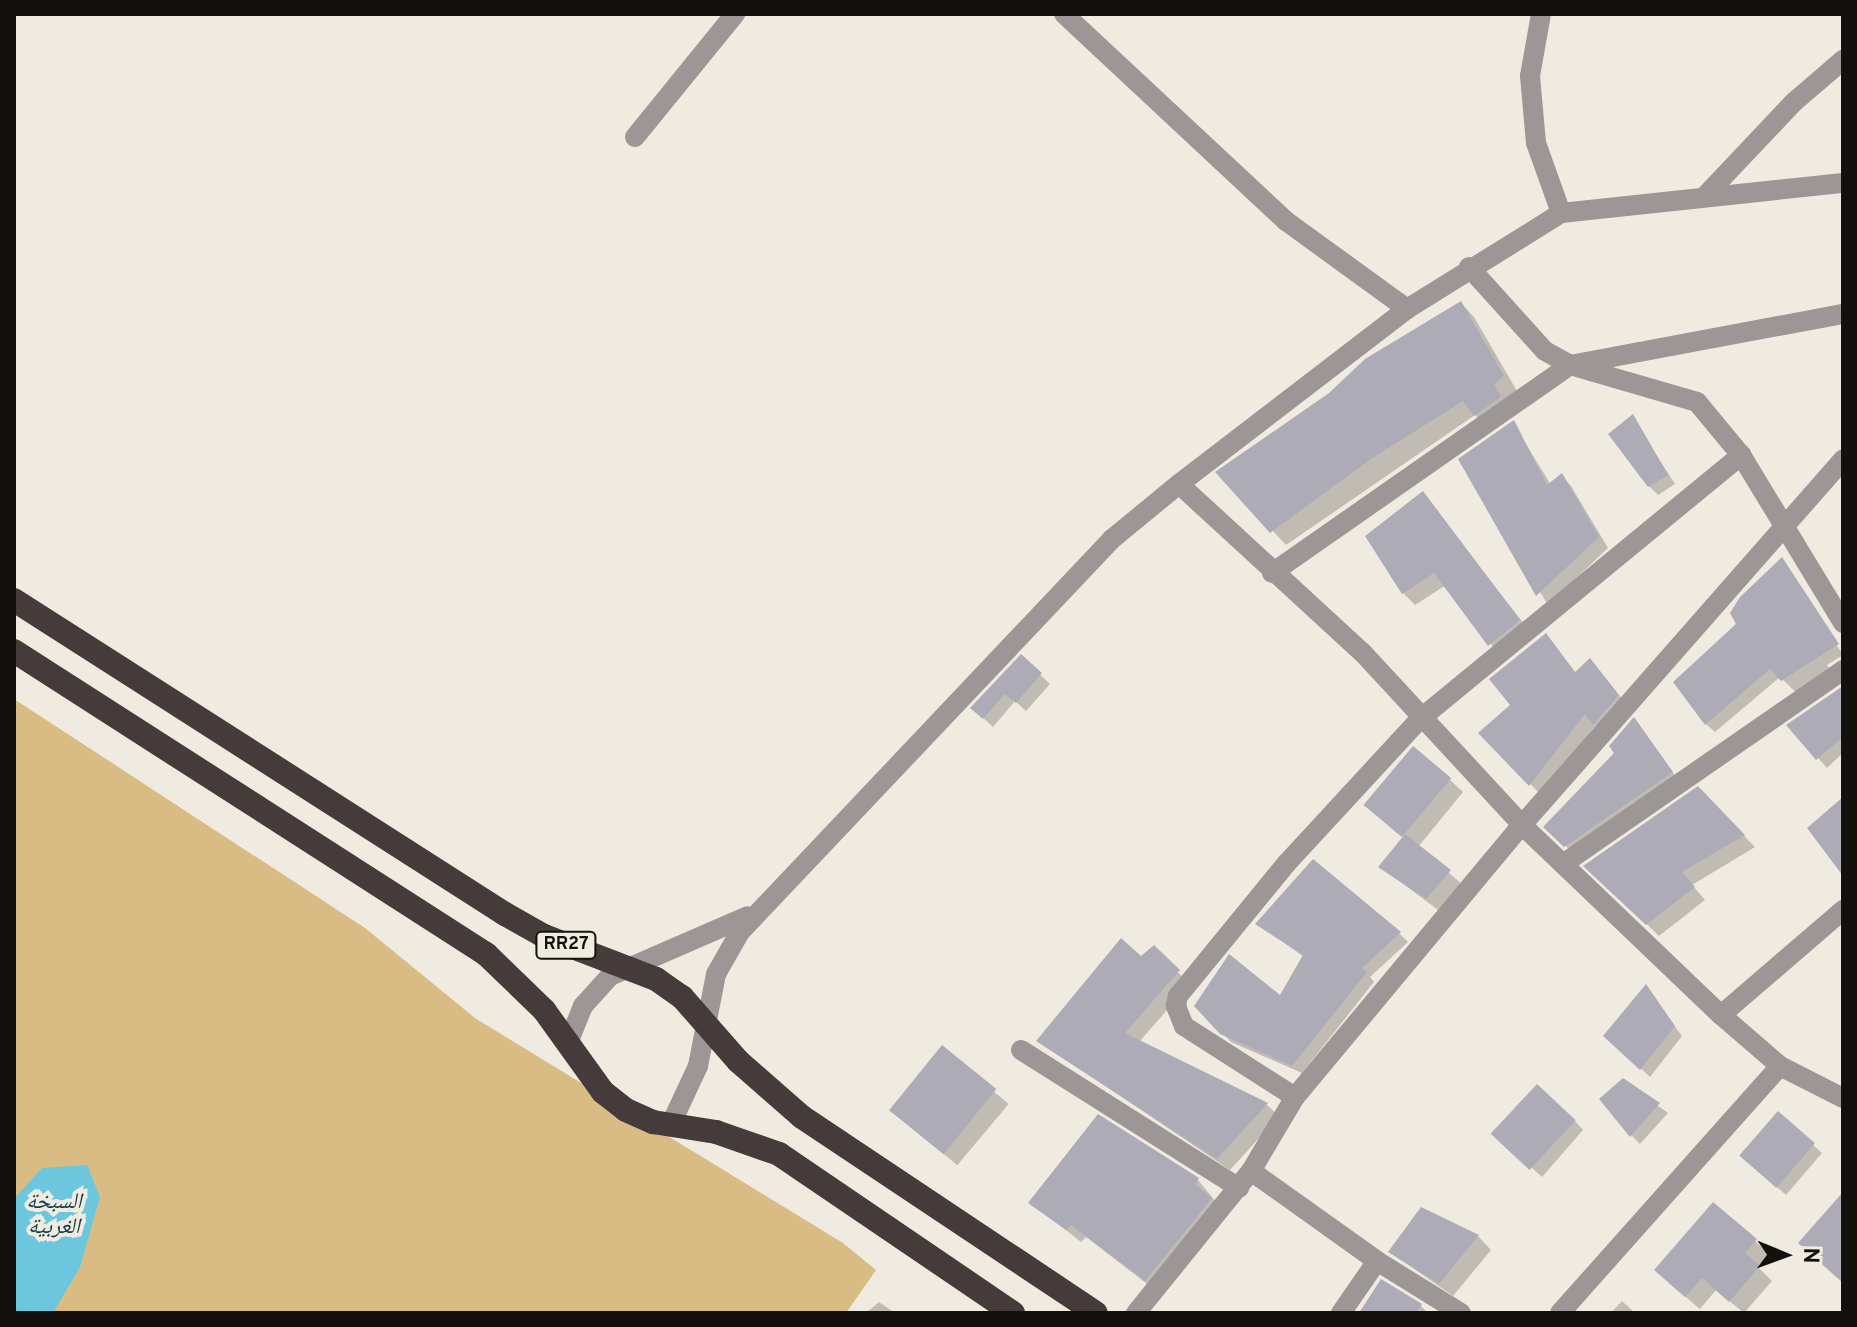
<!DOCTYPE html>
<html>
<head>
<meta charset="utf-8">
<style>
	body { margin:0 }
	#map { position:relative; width:1857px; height:1327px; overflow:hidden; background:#f0ebe1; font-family:Overpass,"Noto Naskh Arabic",sans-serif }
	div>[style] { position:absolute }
	.green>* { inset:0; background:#d9bc83 }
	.water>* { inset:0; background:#6bc6de }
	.shadow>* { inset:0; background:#0003; transform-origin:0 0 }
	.building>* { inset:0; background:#adacb6; transform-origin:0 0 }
	.minor>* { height:20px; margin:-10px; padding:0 10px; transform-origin:10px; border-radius:10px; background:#9c9796 }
	.highway>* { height:24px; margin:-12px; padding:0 12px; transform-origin:12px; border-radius:12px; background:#443b3a }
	span { translate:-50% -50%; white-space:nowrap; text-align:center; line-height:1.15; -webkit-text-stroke:8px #f0ebe1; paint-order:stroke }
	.shield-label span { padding:2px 6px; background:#f0ebe1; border:2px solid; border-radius:6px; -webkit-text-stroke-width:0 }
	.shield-label { font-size:18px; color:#13110e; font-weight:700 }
	.water-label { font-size:22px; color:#103a45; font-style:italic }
	.frame { position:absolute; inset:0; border:16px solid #13110e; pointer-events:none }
	.north { position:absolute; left:1745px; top:1215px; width:80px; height:80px; -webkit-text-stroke:6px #f0ebe1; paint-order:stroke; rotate:91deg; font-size:22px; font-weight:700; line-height:32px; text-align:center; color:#13110e }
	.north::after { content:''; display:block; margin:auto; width:28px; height:36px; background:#13110e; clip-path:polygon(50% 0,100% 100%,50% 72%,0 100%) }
</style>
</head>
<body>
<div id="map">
	<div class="green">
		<div style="clip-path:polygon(14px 699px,365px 928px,475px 1018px,843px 1243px,876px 1270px,846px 1313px,14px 1313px)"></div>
	</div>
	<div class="water">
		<div style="clip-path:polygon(87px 1165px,100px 1197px,80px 1267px,53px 1313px,14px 1313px,14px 1199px,42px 1168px)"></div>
	</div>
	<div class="shadow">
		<div style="clip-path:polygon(1461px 303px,1474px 317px,1517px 391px,1489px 429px,1475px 415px,1286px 545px,1218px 473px)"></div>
		<div style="clip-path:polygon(1632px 417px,1675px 484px,1658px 495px,1649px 486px)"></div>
		<div style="clip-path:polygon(1513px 423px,1551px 485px,1561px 475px,1571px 486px,1608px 548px,1548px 605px,1460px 460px)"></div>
		<div style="clip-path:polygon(1423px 494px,1531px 633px,1501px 657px,1446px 585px,1415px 605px,1403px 593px)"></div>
		<div style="clip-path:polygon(1782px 560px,1843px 655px,1827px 665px,1835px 675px,1802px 698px,1780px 677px,1715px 732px,1706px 724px,1739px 625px)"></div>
		<div style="clip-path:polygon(1545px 635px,1576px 673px,1600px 672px,1629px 707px,1605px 734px,1596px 725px,1541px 795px,1481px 733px,1512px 705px)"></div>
		<div style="clip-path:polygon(1021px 657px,1050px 684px,1026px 711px,1015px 701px,993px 727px,973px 708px)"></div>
		<div style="clip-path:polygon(1843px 688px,1843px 753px,1827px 768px,1789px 725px)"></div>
		<div style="clip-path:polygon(1634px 720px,1679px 781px,1574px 854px,1546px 827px,1616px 753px)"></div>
		<div style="clip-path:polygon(1449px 779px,1463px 792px,1418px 847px,1462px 884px,1438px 910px,1381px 867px,1405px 837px,1366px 805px)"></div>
		<div style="clip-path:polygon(1698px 789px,1755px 847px,1692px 885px,1705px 900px,1659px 936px,1587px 866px)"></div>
		<div style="clip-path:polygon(1258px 924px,1399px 933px,1408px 942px,1370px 977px,1374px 982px,1302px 1073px,1231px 1042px,1197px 1006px,1281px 998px,1304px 957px)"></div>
		<div style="clip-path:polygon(1153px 948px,1190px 984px,1139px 1042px,1267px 1105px,1279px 1116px,1230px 1170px,1039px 1041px)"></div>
		<div style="clip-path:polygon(1646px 987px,1682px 1036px,1650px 1077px,1606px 1036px)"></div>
		<div style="left:942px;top:1048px;width:87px;height:80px;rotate:40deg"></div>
		<div style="clip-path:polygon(1623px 1081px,1668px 1113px,1640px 1144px,1631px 1135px)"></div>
		<div style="clip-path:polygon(1779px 1114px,1822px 1153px,1786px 1195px,1751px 1164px)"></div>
		<div style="clip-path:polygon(1098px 1117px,1198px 1180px,1225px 1213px,1159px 1293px,1086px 1237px,1081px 1242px,1031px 1203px)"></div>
		<div style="clip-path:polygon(1575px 1121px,1583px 1130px,1542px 1177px,1509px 1147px)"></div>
		<div style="clip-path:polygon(1478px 1236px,1491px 1250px,1453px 1296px,1390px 1252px)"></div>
		<div style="clip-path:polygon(1755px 1241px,1769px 1254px,1758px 1267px,1772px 1281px,1744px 1313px,1716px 1290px,1700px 1309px,1670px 1284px)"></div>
		<div style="clip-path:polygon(1382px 1281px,1421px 1306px,1428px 1313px,1361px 1313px)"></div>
		<div style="clip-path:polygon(1622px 1301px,1635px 1313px,1611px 1313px)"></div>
		<div style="clip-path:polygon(879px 1302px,895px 1313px,866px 1313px)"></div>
	</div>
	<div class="building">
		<div style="clip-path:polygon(1461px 301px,1504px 376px,1494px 384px,1501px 397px,1474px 416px,1463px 401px,1371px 459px,1270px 533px,1215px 472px,1329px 393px,1365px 359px)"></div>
		<div style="clip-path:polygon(1633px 414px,1668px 475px,1648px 487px,1608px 434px)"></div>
		<div style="clip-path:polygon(1514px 420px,1547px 485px,1562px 473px,1599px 537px,1536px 596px,1458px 459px)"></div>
		<div style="clip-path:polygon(1423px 491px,1520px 620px,1488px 646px,1434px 573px,1402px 594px,1365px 536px)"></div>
		<div style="clip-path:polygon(1782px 557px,1839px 644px,1781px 681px,1770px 669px,1705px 725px,1673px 682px,1736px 624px,1730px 613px,1740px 597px)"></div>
		<div style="clip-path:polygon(1546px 633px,1575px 672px,1590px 658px,1619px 695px,1593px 725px,1585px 714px,1529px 786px,1478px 733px,1510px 705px,1489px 679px)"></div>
		<div style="clip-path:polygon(1021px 654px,1042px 673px,1016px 703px,1005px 694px,983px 719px,970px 708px)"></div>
		<div style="clip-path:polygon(1843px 686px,1843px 737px,1816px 760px,1786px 725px)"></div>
		<div style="clip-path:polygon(1634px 717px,1673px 772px,1564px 847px,1543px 827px,1614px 753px,1609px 746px)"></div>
		<div style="left:1413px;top:746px;width:50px;height:77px;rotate:40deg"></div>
		<div style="clip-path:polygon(1698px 786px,1745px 835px,1682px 872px,1695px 887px,1646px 925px,1583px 866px)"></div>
		<div style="clip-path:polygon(1843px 797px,1843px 876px,1807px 828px)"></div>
		<div style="clip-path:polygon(1405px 834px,1451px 870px,1426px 899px,1378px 867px)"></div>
		<div style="clip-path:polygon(1313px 859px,1401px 932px,1362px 968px,1367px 972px,1292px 1066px,1220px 1034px,1194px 1006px,1229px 954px,1280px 995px,1303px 955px,1255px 924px)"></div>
		<div style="clip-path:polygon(1121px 938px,1141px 956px,1154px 945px,1180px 970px,1125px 1033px,1268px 1103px,1217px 1159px,1036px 1041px)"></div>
		<div style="clip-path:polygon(1646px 984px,1675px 1026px,1640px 1070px,1603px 1036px)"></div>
		<div style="left:942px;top:1045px;width:70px;height:84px;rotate:39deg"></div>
		<div style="clip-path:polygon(1623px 1078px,1660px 1103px,1630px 1137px,1599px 1099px)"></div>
		<div style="left:1537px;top:1084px;width:53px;height:68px;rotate:43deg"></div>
		<div style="left:1778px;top:1111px;width:49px;height:59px;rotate:41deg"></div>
		<div style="clip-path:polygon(1098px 1114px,1199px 1178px,1195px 1184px,1212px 1198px,1145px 1281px,1071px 1225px,1066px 1230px,1028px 1203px)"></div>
		<div style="clip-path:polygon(1843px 1192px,1843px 1283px,1798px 1243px)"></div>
		<div style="clip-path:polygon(1713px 1202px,1757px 1239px,1745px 1253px,1760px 1266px,1729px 1302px,1702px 1278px,1685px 1297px,1654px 1270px)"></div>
		<div style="clip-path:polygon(1421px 1207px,1479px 1235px,1439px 1284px,1388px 1252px)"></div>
		<div style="clip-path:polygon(1381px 1279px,1422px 1304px,1415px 1313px,1359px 1313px)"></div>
	</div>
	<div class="minor">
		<div style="left:1064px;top:14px;width:304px;rotate:43deg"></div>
		<div style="left:1286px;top:221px;width:150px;rotate:36deg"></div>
		<div style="left:1541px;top:14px;width:63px;rotate:100.1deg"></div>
		<div style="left:1530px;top:76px;width:67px;rotate:84.9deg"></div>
		<div style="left:1536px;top:143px;width:74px;rotate:70.3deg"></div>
		<div style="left:635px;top:137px;width:159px;rotate:-50.9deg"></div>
		<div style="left:1706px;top:195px;width:128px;rotate:-46.6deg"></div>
		<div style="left:1794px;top:102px;width:65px;rotate:-40.6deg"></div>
		<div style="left:1469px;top:267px;width:113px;rotate:47.9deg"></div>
		<div style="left:1545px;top:351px;width:29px;rotate:29deg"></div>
		<div style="left:1570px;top:365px;width:132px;rotate:16.2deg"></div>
		<div style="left:1697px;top:402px;width:69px;rotate:50.3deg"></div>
		<div style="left:1741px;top:455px;width:197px;rotate:58.7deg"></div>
		<div style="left:1179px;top:484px;width:248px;rotate:42.6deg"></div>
		<div style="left:1362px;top:652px;width:236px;rotate:47.2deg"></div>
		<div style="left:1522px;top:825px;width:275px;rotate:43.7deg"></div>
		<div style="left:1721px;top:1015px;width:78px;rotate:40.8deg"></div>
		<div style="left:1780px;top:1066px;width:71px;rotate:26.9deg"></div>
		<div style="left:1272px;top:573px;width:363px;rotate:-34.9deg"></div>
		<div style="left:1570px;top:365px;width:278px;rotate:-10.6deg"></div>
		<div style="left:1563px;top:864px;width:341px;rotate:-34.7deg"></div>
		<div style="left:1721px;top:1015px;width:161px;rotate:-40.7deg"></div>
		<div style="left:568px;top:1043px;width:40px;rotate:-68deg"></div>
		<div style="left:583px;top:1006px;width:40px;rotate:-48deg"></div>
		<div style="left:610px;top:976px;width:150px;rotate:-23.5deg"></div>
		<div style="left:1021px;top:1050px;width:258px;rotate:32.3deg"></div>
		<div style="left:1295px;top:1097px;width:132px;rotate:-147.4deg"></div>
		<div style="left:1184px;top:1026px;width:22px;rotate:-112deg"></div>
		<div style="left:1176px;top:1006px;width:10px;rotate:-79deg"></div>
		<div style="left:1178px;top:996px;width:171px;rotate:-50.7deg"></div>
		<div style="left:1286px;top:864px;width:197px;rotate:-47.3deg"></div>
		<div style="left:1420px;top:719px;width:416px;rotate:-39.4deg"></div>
		<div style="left:670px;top:1126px;width:66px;rotate:-65deg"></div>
		<div style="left:698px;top:1066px;width:94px;rotate:-78.9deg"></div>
		<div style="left:716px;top:974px;width:48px;rotate:-60.3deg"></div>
		<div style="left:740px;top:932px;width:541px;rotate:-46.57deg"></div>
		<div style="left:1112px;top:539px;width:87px;rotate:-39.4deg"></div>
		<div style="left:1179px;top:484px;width:287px;rotate:-37.5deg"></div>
		<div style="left:1407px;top:309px;width:181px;rotate:-31.9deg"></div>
		<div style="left:1561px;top:213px;width:284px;rotate:-6.1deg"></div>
		<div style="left:1251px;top:1171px;width:155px;rotate:35.5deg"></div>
		<div style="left:1377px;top:1261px;width:99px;rotate:31.8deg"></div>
		<div style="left:1136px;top:1313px;width:183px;rotate:-51deg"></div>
		<div style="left:1251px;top:1171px;width:86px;rotate:-59.3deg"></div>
		<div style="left:1295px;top:1097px;width:354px;rotate:-50.2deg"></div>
		<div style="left:1522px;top:825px;width:487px;rotate:-48.7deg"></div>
		<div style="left:1341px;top:1313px;width:63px;rotate:-55.3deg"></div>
		<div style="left:1560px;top:1313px;width:331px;rotate:-48.3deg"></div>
	</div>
	<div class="highway">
		<div style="left:14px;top:600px;width:583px;rotate:32.6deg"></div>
		<div style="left:505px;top:914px;width:45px;rotate:29.4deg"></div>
		<div style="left:544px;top:936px;width:120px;rotate:21deg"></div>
		<div style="left:656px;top:979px;width:32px;rotate:35deg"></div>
		<div style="left:682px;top:997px;width:85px;rotate:48.8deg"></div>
		<div style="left:738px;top:1061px;width:85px;rotate:41.2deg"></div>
		<div style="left:802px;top:1117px;width:353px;rotate:33.7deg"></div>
		<div style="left:14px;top:651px;width:561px;rotate:32.7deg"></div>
		<div style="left:486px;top:954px;width:81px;rotate:44deg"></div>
		<div style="left:544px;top:1010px;width:101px;rotate:54.3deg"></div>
		<div style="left:603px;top:1092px;width:29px;rotate:38deg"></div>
		<div style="left:626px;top:1110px;width:30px;rotate:24deg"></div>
		<div style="left:653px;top:1122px;width:64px;rotate:9deg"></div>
		<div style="left:716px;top:1132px;width:67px;rotate:19.2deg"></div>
		<div style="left:779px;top:1154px;width:283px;rotate:34.2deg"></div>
	</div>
	<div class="shield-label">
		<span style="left:566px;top:945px">RR27</span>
	</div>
	<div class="water-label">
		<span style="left:54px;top:1215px">السبخة<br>الغربية</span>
	</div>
	<div class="frame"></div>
	<div class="north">N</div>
</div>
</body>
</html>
